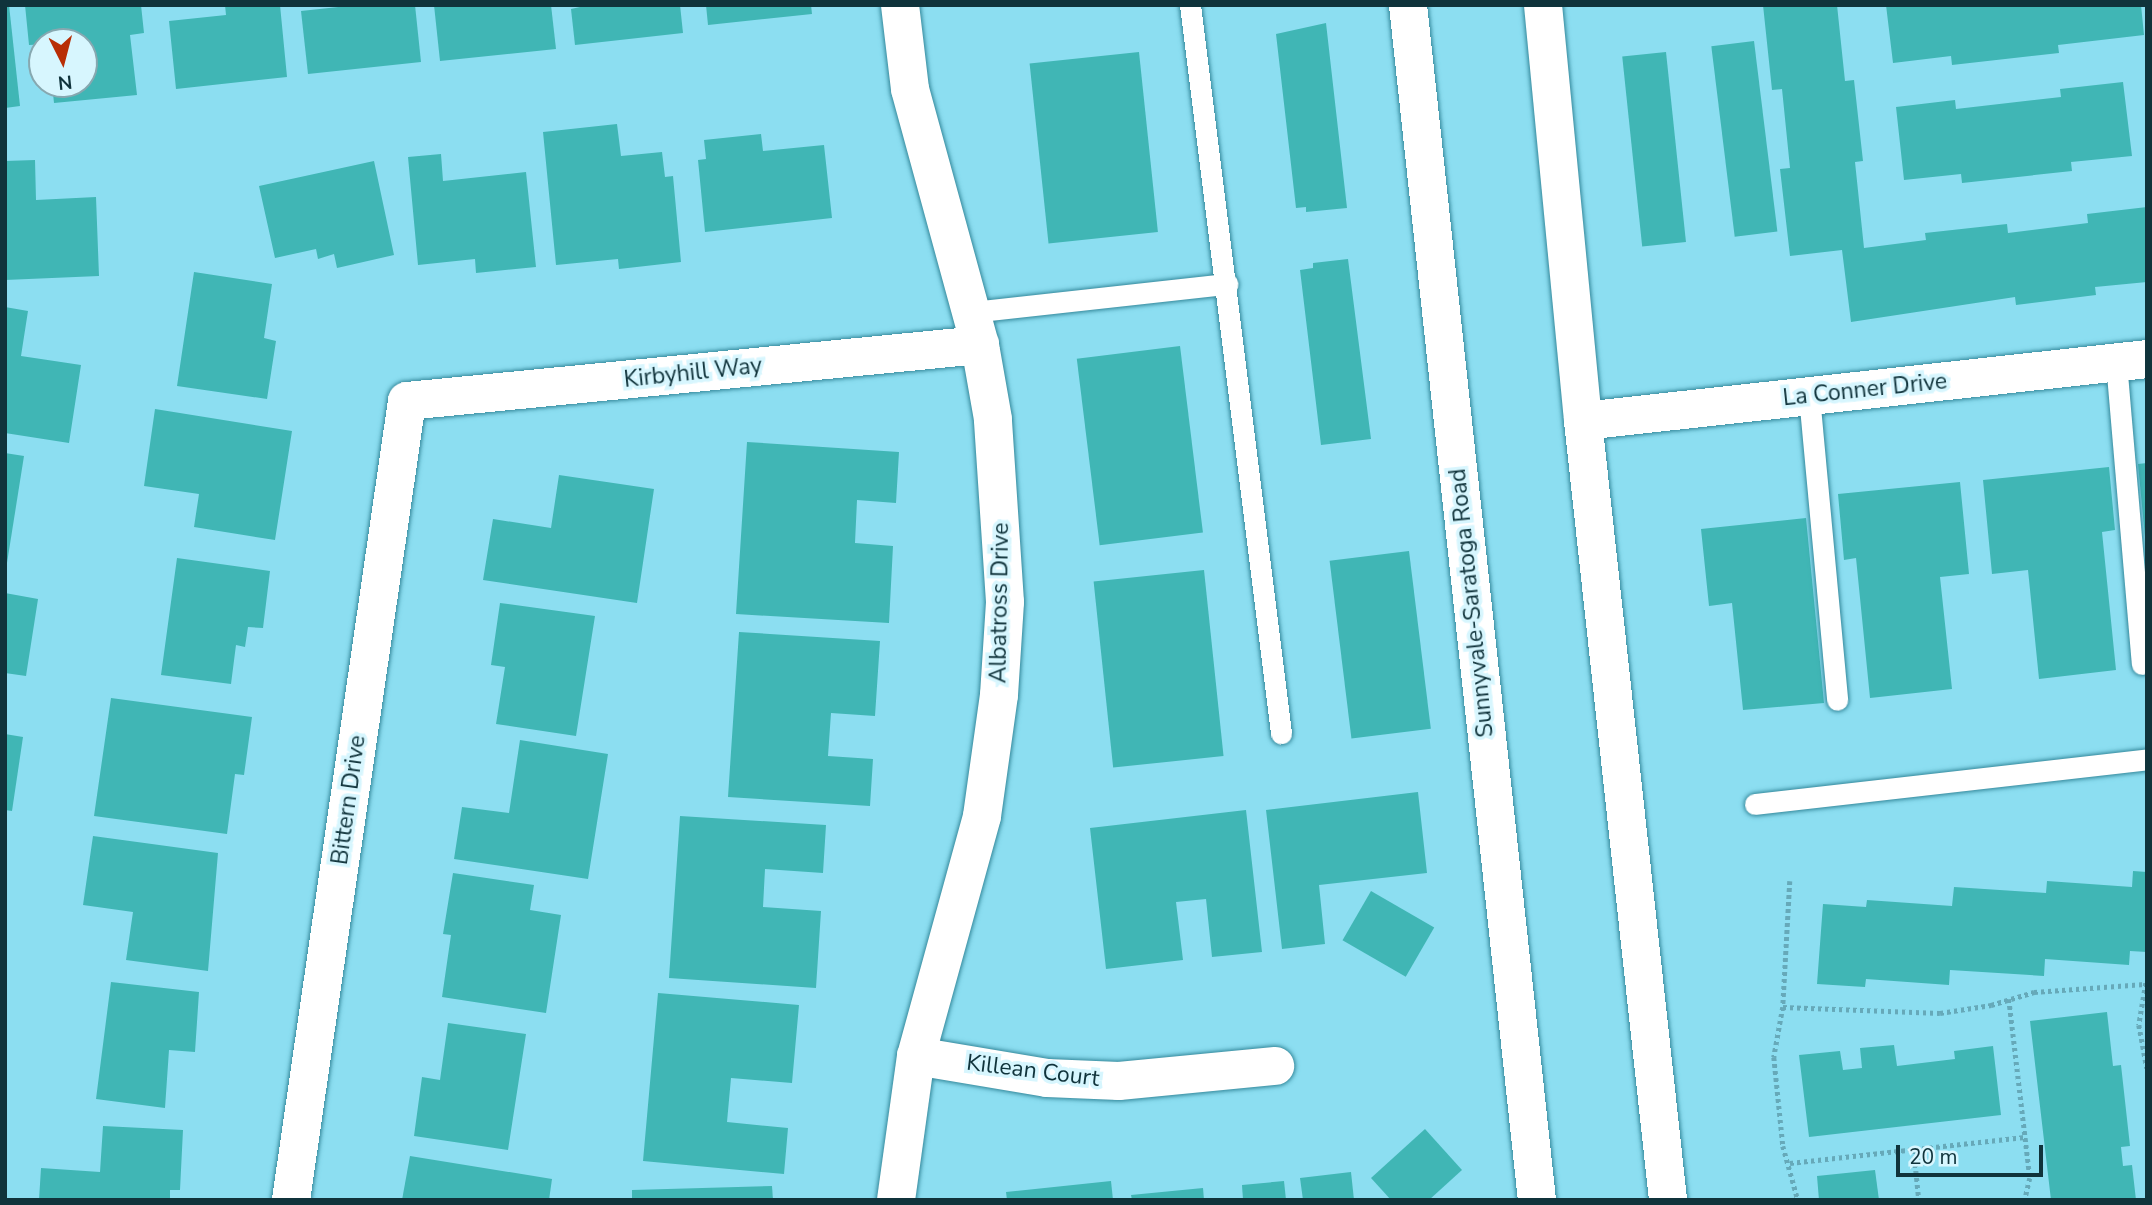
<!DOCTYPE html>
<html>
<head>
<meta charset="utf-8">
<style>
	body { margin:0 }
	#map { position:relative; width:2152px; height:1205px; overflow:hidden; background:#8cdef1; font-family:"Nunito Sans",sans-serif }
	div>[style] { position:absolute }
	.building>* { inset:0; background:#40b6b5; transform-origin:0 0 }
	.path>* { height:4.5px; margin-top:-2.25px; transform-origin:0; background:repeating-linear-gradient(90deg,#66a9b9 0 3.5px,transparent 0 7px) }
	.roads { filter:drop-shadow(0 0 2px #35899c) drop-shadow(0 0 2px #35899c) }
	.service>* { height:21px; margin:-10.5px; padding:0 10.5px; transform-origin:10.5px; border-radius:10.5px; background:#fff }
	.minor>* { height:38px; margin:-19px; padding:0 19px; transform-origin:19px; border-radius:19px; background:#fff }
	.primary>* { height:38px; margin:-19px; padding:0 19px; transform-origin:19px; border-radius:19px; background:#fff }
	span { translate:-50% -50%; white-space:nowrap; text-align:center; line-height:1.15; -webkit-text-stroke:7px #d7f6fe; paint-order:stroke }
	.street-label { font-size:23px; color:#10333b }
	.frame { position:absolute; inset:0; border:7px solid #10333b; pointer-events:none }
	.north { position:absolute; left:28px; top:28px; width:70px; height:70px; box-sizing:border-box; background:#d7f6fe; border:2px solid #87a8b0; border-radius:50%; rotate:174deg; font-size:19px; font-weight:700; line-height:28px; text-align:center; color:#10333b }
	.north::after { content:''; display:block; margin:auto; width:24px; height:32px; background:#b82e05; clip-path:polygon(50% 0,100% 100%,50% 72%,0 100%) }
	.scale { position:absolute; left:1896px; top:1145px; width:147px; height:32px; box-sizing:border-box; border:4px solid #10333b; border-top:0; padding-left:9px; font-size:21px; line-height:24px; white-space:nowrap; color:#10333b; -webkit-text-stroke:5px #d7f6fe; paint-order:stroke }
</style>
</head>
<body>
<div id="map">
	<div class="building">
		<div style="clip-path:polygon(5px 5px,9px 5px,20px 106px,5px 108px)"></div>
		<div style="clip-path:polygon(25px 5px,141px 5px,144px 33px,130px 35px,137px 95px,54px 103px,52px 84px,84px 84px,84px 42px,29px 45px)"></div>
		<div style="clip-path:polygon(225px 5px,280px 5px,287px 77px,176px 89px,169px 21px,226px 15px)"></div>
		<div style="clip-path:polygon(357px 5px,415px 5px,421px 62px,308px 74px,301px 11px)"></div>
		<div style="clip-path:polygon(434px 5px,551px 5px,556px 49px,440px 61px)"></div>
		<div style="clip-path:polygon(589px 5px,680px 5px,683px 33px,575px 45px,571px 9px)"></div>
		<div style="clip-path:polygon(706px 5px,811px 5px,812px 14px,708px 25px)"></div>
		<div style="clip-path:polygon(1763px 5px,1837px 5px,1845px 81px,1854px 80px,1863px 161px,1855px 162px,1864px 248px,1926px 240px,1925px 233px,2007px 224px,2008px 233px,2088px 223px,2087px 214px,2147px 207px,2147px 282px,2095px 287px,2096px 295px,2016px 305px,2015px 297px,1851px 322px,1842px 250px,1790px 256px,1780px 169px,1790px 168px,1782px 89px,1772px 90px)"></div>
		<div style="clip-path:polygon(1886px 5px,2141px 5px,2144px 35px,2058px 45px,2059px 53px,1952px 65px,1951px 56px,1893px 63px)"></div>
		<div style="clip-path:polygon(1326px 23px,1347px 208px,1306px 212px,1306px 207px,1296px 208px,1276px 34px)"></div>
		<div style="left:1754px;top:41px;width:192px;height:43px;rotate:83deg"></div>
		<div style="left:1139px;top:52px;width:181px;height:110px;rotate:84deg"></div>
		<div style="left:1666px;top:52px;width:191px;height:44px;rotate:84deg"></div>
		<div style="clip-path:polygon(2123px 82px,2132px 156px,2071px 162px,2072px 171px,1962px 183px,1961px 174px,1904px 180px,1896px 107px,1955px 100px,1956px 109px,2061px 97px,2060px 89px)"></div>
		<div style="clip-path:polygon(617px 124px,621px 156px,662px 152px,665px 177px,673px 176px,681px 262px,619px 269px,618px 259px,556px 265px,543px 132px)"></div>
		<div style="clip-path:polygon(761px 134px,763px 151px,824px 145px,832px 218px,705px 232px,698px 160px,706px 159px,704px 140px)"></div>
		<div style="clip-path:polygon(441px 154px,443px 181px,526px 172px,536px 267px,476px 273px,475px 259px,418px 265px,408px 157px)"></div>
		<div style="clip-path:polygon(35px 160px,36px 200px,96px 197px,99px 276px,5px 280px,5px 161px)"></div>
		<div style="clip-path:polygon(374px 161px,394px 255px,337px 268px,334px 254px,318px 259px,316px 249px,275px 258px,259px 186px)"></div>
		<div style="clip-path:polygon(1348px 259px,1371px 439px,1321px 445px,1300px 270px,1313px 268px,1313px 263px)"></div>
		<div style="clip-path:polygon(194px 272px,272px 284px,264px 338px,276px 341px,267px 399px,177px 386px)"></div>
		<div style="clip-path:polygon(5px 307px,28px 311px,21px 356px,81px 365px,69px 443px,5px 433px)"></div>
		<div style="left:1180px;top:346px;width:188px;height:104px;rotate:83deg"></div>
		<div style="clip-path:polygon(155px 409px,292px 431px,275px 540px,194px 527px,199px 494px,144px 486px)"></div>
		<div style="clip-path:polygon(747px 442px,899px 452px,896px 503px,857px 500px,855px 543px,893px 546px,889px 623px,736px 614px)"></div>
		<div style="clip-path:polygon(5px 453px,24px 456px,7px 563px,5px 563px)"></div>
		<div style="clip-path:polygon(2147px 463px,2147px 537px,2145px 537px,2138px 464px)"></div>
		<div style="clip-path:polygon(2109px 467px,2115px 530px,2102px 532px,2116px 670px,2039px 679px,2028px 570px,1992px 574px,1983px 480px)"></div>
		<div style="clip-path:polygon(559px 475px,654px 489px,637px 603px,483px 580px,493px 519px,551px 528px)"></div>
		<div style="clip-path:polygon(1960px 482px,1969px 574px,1940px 577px,1952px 689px,1870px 698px,1856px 558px,1844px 560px,1838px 494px)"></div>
		<div style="clip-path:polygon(1806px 518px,1824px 703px,1743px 710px,1732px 603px,1709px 606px,1701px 529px)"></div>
		<div style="left:1409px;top:551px;width:179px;height:80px;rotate:83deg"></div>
		<div style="clip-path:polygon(177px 558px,270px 571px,263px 628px,248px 627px,245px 647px,236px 645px,231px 684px,161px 675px)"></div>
		<div style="left:1204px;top:570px;width:187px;height:111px;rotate:84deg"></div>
		<div style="clip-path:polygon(5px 593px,38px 599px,26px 676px,5px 673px)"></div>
		<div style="clip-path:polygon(500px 603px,595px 616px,576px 736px,496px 724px,505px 667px,491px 665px)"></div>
		<div style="clip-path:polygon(739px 632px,880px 641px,875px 716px,831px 713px,828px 756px,873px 759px,870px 806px,728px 797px)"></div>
		<div style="clip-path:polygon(111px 698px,252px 717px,244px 775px,235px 774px,227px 834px,94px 816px)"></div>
		<div style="clip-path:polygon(5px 734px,23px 737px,12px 811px,5px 810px)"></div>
		<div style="clip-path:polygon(520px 740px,608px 754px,588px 879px,454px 859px,462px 807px,509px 813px)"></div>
		<div style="clip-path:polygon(1418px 792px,1427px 873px,1319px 885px,1325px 944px,1282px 949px,1266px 810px)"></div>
		<div style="clip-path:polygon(1246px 810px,1262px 952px,1212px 957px,1206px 899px,1176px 902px,1183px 960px,1106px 969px,1090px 828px)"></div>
		<div style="clip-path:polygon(680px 816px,826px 825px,823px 873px,765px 869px,763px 907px,821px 911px,816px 988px,669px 978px)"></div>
		<div style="clip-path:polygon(93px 836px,218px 853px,208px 971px,126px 960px,133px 912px,83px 905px)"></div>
		<div style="clip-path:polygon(2133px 871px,2147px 872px,2147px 952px,2130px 951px,2129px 965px,2045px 959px,2044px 976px,1950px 970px,1949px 985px,1866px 979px,1865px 987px,1817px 984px,1823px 904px,1866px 907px,1867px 900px,1952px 906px,1954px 887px,2046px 893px,2047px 881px,2132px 887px)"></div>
		<div style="clip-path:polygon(453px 873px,534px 885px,530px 910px,561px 915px,546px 1013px,442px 997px,451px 935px,443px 934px)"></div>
		<div style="left:1371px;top:891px;width:73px;height:57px;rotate:30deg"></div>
		<div style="clip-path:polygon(111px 982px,199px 992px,195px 1052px,169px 1050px,165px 1108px,96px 1099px)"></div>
		<div style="clip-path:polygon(658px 993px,799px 1005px,792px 1083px,731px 1078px,727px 1122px,788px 1128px,784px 1174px,643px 1161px)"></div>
		<div style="clip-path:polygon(2107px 1012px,2113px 1066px,2121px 1065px,2130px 1146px,2121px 1147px,2123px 1166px,2132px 1165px,2136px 1200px,2051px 1200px,2030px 1021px)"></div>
		<div style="clip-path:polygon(448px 1023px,526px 1034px,508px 1150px,414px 1136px,422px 1077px,440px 1080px)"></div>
		<div style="clip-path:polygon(1894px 1045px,1897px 1066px,1955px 1059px,1954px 1051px,1993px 1046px,2001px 1115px,1809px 1137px,1799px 1055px,1840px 1051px,1843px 1070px,1862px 1068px,1860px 1048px)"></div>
		<div style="clip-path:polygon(103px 1126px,183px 1130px,180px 1190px,170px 1190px,170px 1200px,39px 1200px,41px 1168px,100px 1172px)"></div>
		<div style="clip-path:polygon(1425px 1129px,1462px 1170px,1429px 1200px,1391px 1200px,1371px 1178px)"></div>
		<div style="clip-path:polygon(410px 1156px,552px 1179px,549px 1200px,402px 1200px)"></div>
		<div style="clip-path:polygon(1875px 1170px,1879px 1200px,1819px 1200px,1817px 1176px)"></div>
		<div style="clip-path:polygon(1351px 1172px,1354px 1200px,1303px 1200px,1300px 1178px)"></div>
		<div style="clip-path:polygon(1111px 1181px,1113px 1200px,1007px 1200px,1006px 1192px)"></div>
		<div style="clip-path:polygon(1284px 1181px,1286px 1200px,1243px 1200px,1242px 1185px)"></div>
		<div style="clip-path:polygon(772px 1186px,773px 1200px,632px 1200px,632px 1190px)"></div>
		<div style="clip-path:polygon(1203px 1188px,1204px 1200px,1132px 1200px,1131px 1195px)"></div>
	</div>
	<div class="path">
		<div style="left:1790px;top:881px;width:126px;rotate:93.2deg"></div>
		<div style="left:1783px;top:1007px;width:51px;rotate:100.2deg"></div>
		<div style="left:1774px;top:1057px;width:89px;rotate:84.2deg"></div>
		<div style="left:1783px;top:1146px;width:56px;rotate:74.5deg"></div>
		<div style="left:2146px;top:983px;width:43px;rotate:99.5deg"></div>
		<div style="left:2139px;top:1025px;width:44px;rotate:79.5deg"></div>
		<div style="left:2009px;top:999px;width:180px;rotate:83.3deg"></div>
		<div style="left:2030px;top:1178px;width:23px;rotate:103deg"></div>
		<div style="left:1783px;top:1007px;width:157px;rotate:2.2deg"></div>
		<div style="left:1940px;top:1013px;width:52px;rotate:-8.9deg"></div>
		<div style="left:1991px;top:1005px;width:45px;rotate:-16.8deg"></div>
		<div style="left:2034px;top:992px;width:111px;rotate:-4.1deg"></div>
		<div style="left:1914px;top:1150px;width:50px;rotate:84.3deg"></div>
		<div style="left:1790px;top:1163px;width:236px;rotate:-6.3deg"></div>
	</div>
	<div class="roads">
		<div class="service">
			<div style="left:1190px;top:5px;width:734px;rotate:82.87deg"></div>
			<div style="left:972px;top:312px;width:257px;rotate:-6.3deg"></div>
			<div style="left:2116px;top:362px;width:303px;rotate:85.1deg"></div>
			<div style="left:1809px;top:396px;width:305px;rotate:84.7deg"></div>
			<div style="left:1755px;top:804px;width:395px;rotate:-6.5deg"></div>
		</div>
		<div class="minor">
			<div style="left:1583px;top:421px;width:567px;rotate:-6.27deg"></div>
			<div style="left:916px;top:1056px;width:133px;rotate:9.5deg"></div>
			<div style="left:1047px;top:1078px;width:72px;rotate:2.4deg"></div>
			<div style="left:1119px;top:1081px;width:157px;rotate:-5.5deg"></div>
			<div style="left:291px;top:1200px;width:807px;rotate:-81.74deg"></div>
			<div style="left:407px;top:401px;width:576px;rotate:-5.58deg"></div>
			<div style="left:896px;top:1200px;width:145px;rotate:-82.1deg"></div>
			<div style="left:916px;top:1056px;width:249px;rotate:-74.6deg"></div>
			<div style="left:982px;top:816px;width:122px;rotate:-82deg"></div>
			<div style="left:999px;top:695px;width:93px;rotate:-86.3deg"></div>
			<div style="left:1005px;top:602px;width:183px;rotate:-93.8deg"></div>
			<div style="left:993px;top:419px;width:75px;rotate:-100deg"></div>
			<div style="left:980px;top:345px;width:265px;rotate:-105.3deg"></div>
			<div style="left:910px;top:89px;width:85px;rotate:-96.8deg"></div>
		</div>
		<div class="primary">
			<div style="left:1408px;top:5px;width:1202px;rotate:83.84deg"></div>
			<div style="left:1543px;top:5px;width:418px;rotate:84.5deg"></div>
			<div style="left:1583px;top:421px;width:784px;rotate:83.77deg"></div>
		</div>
	</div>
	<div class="street-label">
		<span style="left:693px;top:373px;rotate:-6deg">Kirbyhill Way</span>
		<span style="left:1865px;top:390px;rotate:-6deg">La Conner Drive</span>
		<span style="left:1000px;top:603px;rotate:-89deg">Albatross Drive</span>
		<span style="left:1472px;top:603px;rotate:-96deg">Sunnyvale-Saratoga Road</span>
		<span style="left:349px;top:800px;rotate:-82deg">Bittern Drive</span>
		<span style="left:1033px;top:1071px;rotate:7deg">Killean Court</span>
	</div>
	<div class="frame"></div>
	<div class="north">N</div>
	<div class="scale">20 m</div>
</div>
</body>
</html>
